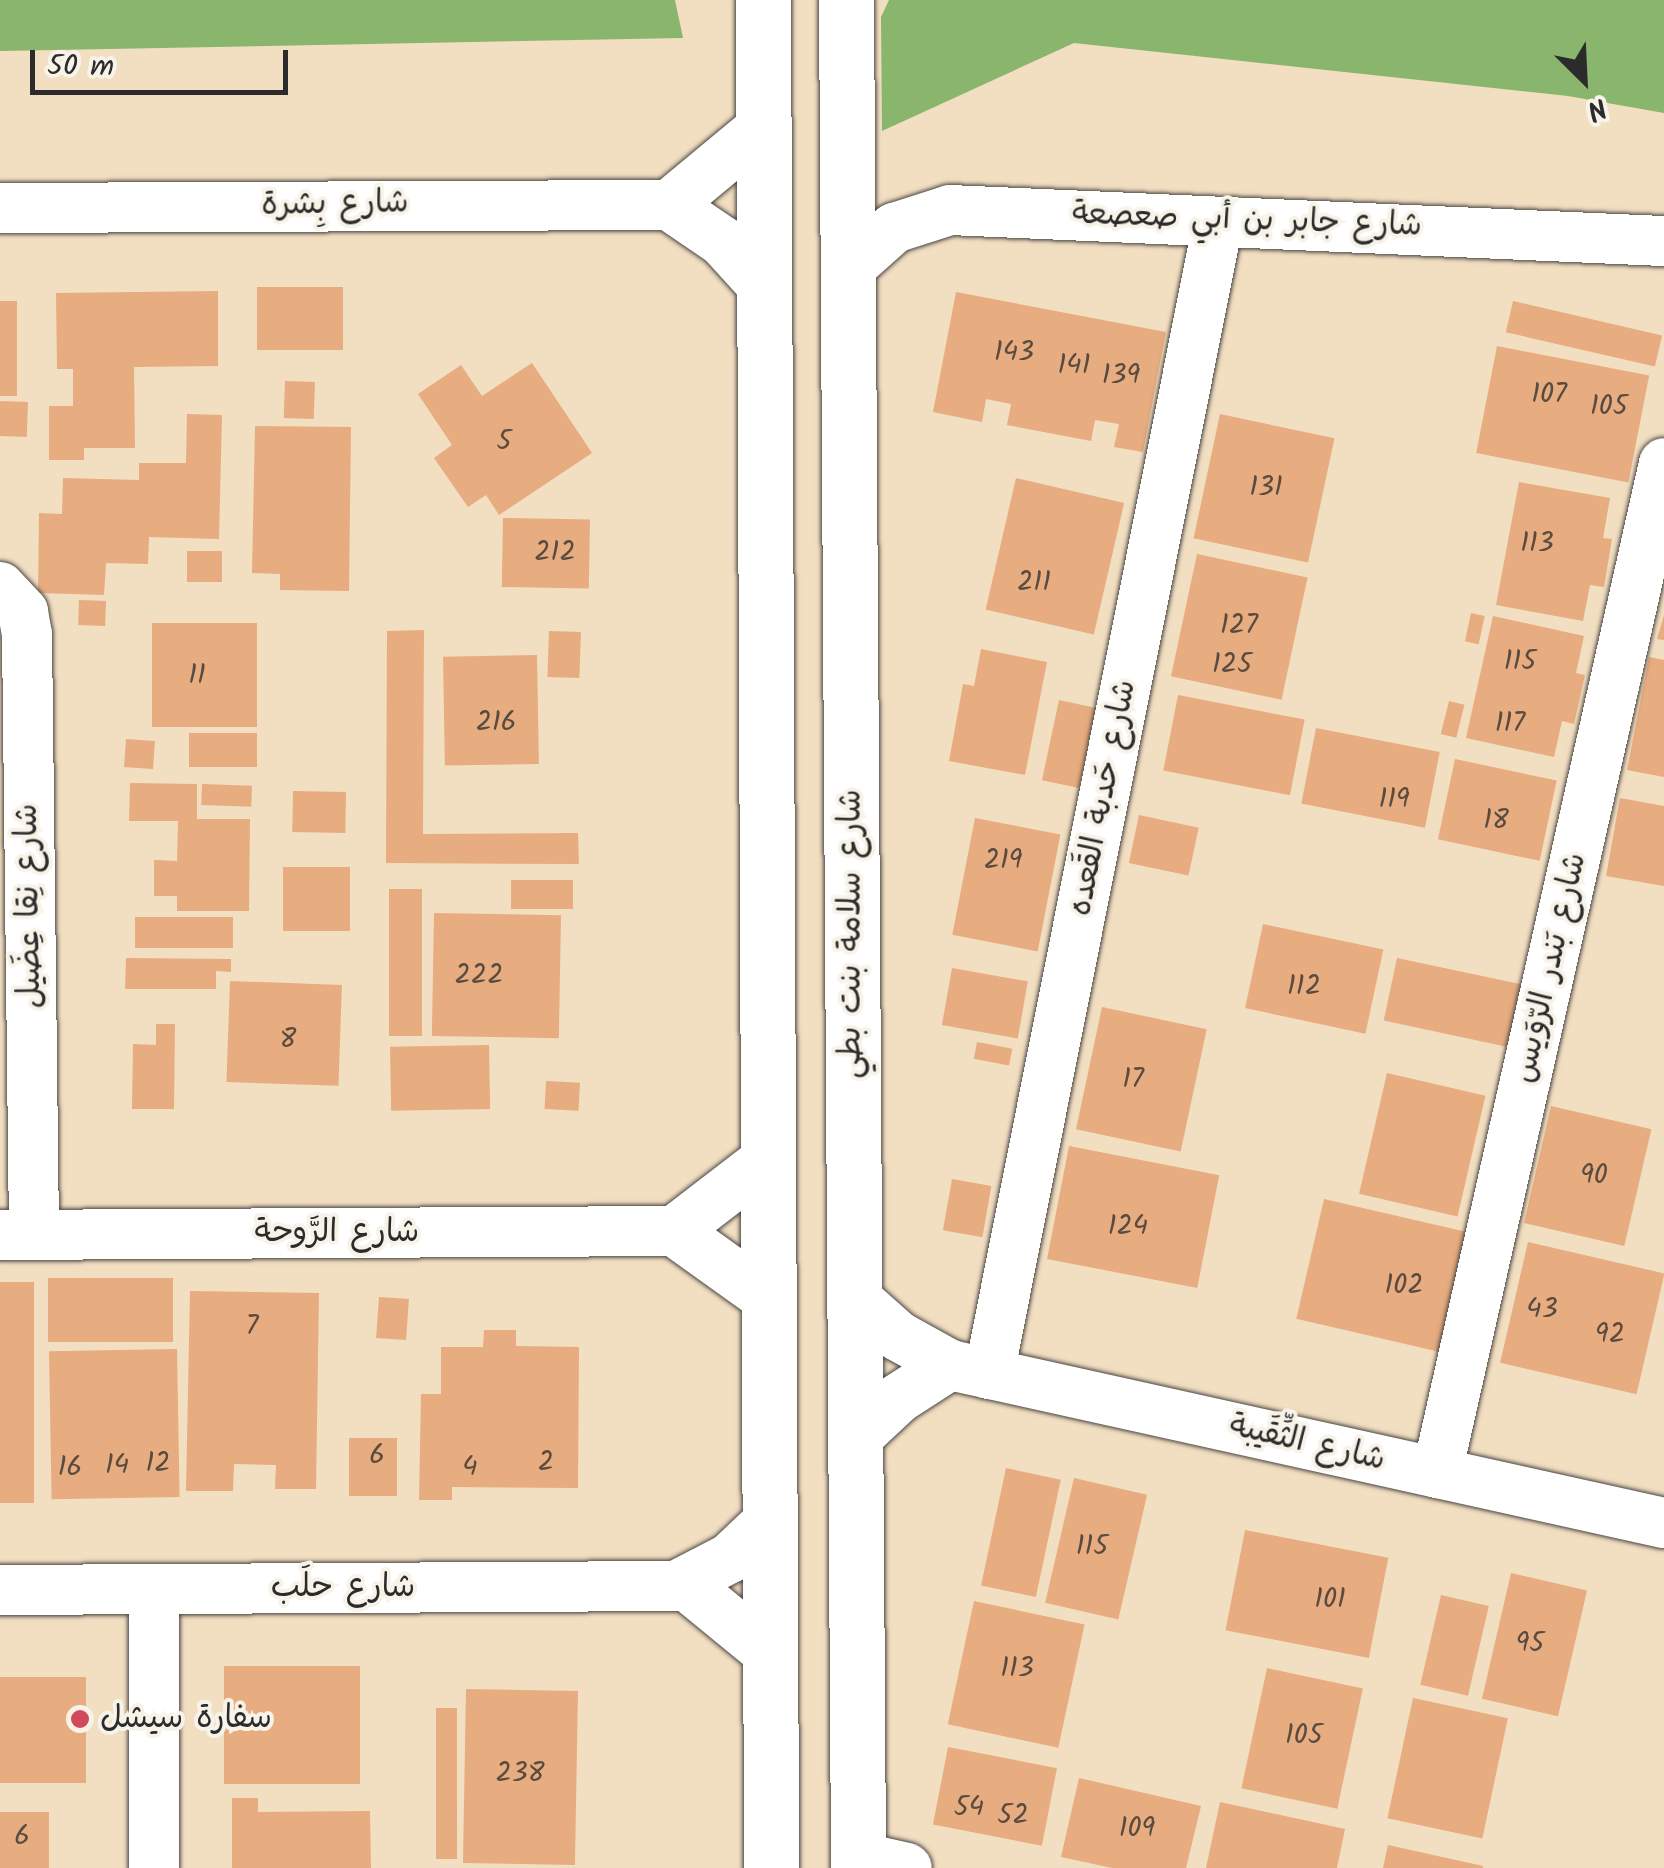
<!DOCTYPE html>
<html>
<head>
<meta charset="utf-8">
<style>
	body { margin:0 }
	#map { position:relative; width:1664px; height:1868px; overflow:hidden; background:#f2dec1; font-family:Kalam,"Playpen Sans Arabic",sans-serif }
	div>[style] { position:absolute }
	.forest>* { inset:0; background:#8ab56c }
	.building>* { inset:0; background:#e7ac7f; transform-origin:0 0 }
	.roads { filter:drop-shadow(0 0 2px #494642) drop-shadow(0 0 2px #494642) }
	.minor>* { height:50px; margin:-25px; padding:0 25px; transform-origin:25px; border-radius:25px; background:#fff }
	.major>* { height:55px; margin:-27.5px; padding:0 27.5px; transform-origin:27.5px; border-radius:27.5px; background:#fff }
	.dots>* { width:28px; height:28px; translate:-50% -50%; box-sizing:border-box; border:5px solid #f7f3e8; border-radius:50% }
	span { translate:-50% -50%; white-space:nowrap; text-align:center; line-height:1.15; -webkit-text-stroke:8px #f7f3e8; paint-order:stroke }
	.number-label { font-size:28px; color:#5a4b40 }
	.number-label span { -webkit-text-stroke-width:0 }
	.street-label { font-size:32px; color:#2b2b2b }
	.poi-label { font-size:32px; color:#2b2b2b }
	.left { translate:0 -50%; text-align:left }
	.north { position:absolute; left:1534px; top:30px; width:100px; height:100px; -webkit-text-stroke:8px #f7f3e8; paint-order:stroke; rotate:156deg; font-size:28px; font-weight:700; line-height:40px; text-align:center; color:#2b2b2b }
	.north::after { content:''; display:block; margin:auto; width:35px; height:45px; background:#2b2b2b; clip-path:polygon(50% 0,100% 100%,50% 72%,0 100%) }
	.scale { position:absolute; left:30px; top:50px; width:258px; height:45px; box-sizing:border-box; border:5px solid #2b2b2b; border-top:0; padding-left:12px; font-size:30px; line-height:35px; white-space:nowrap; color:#2b2b2b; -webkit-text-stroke:8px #f7f3e8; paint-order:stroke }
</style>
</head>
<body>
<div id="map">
	<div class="forest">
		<div style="clip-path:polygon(0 0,675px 0,683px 38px,0 51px)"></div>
		<div style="clip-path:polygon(889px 0,1664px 0,1664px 113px,1568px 96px,1074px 43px,882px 131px,881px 17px)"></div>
	</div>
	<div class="building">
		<div style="left:257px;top:287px;width:86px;height:63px"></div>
		<div style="clip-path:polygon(218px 291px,218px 366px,134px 367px,135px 448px,84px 448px,84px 460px,49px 460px,49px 406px,73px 406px,73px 369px,57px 369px,56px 293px)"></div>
		<div style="clip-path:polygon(956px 292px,1166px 332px,1143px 452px,1114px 447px,1119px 424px,1095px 420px,1091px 441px,1007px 425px,1011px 404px,986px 399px,982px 422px,933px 412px)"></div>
		<div style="left:0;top:301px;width:17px;height:95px"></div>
		<div style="left:1513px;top:301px;width:153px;height:32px;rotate:13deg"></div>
		<div style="left:1497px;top:346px;width:155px;height:109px;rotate:11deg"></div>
		<div style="clip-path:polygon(532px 363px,592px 453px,499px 515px,486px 495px,468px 507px,434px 458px,452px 445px,418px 394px,461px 365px,482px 396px)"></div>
		<div style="left:285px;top:381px;width:30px;height:37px;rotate:2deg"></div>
		<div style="left:0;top:401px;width:28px;height:35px;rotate:2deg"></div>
		<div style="clip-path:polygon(187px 414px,222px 415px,219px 539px,149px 537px,148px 564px,106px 563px,104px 595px,38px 593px,39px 513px,62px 514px,63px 478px,139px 480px,139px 463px,186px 463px)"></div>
		<div style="left:1220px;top:414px;width:117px;height:127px;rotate:12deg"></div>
		<div style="clip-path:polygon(255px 426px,351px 427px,349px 591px,280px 590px,280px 574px,252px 573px)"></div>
		<div style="left:1016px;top:478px;width:111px;height:135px;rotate:13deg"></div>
		<div style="clip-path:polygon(1519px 482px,1610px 498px,1603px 538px,1612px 539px,1604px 587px,1590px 585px,1583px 621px,1496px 605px)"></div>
		<div style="left:503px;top:518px;width:87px;height:69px;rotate:1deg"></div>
		<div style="left:187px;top:551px;width:35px;height:31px"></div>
		<div style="left:1197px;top:554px;width:113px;height:125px;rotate:12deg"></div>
		<div style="left:79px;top:600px;width:27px;height:25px;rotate:2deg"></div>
		<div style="left:1471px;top:613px;width:14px;height:29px;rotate:12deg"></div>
		<div style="clip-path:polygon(1664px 615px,1664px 640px,1657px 639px)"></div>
		<div style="clip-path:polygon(1493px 616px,1584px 636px,1576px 673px,1585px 675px,1574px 724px,1562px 721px,1554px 757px,1466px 738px)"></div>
		<div style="left:257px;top:623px;width:104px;height:105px;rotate:90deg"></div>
		<div style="clip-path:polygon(424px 630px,423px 834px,578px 833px,579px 864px,386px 863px,387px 631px)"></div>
		<div style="left:549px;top:631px;width:32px;height:46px;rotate:2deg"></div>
		<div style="clip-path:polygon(981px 649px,1047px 662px,1025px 775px,949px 761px,963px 684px,974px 686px)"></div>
		<div style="left:537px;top:655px;width:109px;height:94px;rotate:89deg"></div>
		<div style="clip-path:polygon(1649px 657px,1664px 660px,1664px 777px,1627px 770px)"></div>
		<div style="left:1178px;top:695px;width:129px;height:77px;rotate:11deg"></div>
		<div style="left:1059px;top:700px;width:38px;height:82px;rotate:12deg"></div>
		<div style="left:1449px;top:701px;width:16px;height:34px;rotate:14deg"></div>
		<div style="left:1316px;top:728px;width:126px;height:77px;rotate:11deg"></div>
		<div style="left:189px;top:733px;width:68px;height:34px"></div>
		<div style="left:126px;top:739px;width:29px;height:28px;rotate:4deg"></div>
		<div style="left:1455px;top:759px;width:104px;height:82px;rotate:12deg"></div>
		<div style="clip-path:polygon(130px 783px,197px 784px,197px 819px,250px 819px,249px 911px,177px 911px,177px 896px,154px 896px,154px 860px,177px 861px,178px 821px,129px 821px)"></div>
		<div style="left:202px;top:784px;width:50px;height:21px;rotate:2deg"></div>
		<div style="left:293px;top:791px;width:53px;height:41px;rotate:1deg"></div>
		<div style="clip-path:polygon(1620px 798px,1664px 806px,1664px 886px,1606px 876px)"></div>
		<div style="left:1139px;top:815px;width:61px;height:49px;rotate:12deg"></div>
		<div style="left:975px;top:818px;width:87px;height:119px;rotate:11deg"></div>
		<div style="left:283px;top:867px;width:67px;height:64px"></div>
		<div style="left:511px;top:880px;width:62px;height:29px"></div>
		<div style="left:389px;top:889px;width:33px;height:147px"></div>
		<div style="left:434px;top:913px;width:127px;height:123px;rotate:1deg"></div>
		<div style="left:135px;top:917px;width:98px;height:31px"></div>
		<div style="left:1263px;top:924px;width:123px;height:86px;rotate:12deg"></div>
		<div style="clip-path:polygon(126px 958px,231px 959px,231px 972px,216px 971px,216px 989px,125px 989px)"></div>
		<div style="left:1397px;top:958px;width:128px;height:64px;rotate:12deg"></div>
		<div style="left:952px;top:968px;width:77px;height:58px;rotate:10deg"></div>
		<div style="left:230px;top:981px;width:112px;height:101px;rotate:2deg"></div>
		<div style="left:1102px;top:1007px;width:107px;height:125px;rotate:12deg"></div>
		<div style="clip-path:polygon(156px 1024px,175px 1024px,174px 1109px,132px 1109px,133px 1044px,156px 1045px)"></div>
		<div style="left:977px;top:1042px;width:36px;height:17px;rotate:11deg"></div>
		<div style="left:489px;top:1045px;width:64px;height:99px;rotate:89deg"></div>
		<div style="left:1387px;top:1073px;width:101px;height:124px;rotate:13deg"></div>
		<div style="left:546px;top:1081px;width:34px;height:28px;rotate:3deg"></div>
		<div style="left:1551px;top:1106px;width:103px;height:120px;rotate:13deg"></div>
		<div style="left:1069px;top:1146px;width:153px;height:115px;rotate:11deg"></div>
		<div style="left:952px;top:1179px;width:40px;height:52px;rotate:10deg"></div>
		<div style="left:1324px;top:1199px;width:152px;height:123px;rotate:13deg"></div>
		<div style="left:1528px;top:1242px;width:140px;height:124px;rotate:13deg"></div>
		<div style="left:173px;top:1278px;width:64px;height:125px;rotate:90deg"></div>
		<div style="left:0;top:1282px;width:34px;height:221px"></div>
		<div style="clip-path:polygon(190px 1291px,319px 1293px,316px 1489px,275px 1489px,276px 1465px,234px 1464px,233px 1491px,186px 1491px)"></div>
		<div style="left:379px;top:1297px;width:30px;height:41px;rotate:4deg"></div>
		<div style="clip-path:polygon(484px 1330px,516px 1330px,516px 1346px,579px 1347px,578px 1488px,452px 1487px,452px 1500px,419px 1500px,421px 1394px,441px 1394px,441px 1347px,483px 1347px)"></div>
		<div style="left:177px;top:1349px;width:148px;height:128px;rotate:89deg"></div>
		<div style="left:349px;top:1438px;width:48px;height:58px"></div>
		<div style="left:1006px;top:1468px;width:56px;height:120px;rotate:12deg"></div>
		<div style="left:1074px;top:1478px;width:75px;height:128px;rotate:13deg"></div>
		<div style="left:1245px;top:1530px;width:146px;height:102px;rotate:11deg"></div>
		<div style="left:1511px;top:1573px;width:78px;height:129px;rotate:13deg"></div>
		<div style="left:1441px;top:1595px;width:49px;height:92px;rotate:13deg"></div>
		<div style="left:974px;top:1601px;width:113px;height:126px;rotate:12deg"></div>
		<div style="left:360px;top:1666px;width:118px;height:136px;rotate:90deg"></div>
		<div style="left:1267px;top:1668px;width:98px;height:123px;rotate:12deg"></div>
		<div style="left:86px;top:1677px;width:106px;height:86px;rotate:90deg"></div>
		<div style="left:466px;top:1689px;width:112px;height:174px;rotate:1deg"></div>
		<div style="left:1413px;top:1698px;width:97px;height:123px;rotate:12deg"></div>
		<div style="left:457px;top:1708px;width:151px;height:21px;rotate:90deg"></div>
		<div style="left:948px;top:1747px;width:111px;height:79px;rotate:11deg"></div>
		<div style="clip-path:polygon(1079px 1778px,1201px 1806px,1186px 1868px,1112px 1868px,1061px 1857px)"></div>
		<div style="clip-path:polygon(232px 1798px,258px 1798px,258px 1812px,370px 1811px,371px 1868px,232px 1868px)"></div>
		<div style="clip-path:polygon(1220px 1802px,1345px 1829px,1337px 1868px,1206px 1868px)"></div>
		<div style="left:0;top:1812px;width:49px;height:56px"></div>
		<div style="clip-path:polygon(1388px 1845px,1483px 1866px,1483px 1868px,1383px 1868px)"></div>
	</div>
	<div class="roads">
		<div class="minor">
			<div style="left:669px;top:205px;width:124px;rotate:-39.7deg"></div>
			<div style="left:0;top:208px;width:669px;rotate:-0.26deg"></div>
			<div style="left:669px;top:205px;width:64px;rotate:34.2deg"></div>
			<div style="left:722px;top:241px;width:62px;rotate:47.6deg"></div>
			<div style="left:848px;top:269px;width:62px;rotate:-41.7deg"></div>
			<div style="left:894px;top:228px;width:59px;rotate:-17.8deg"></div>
			<div style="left:950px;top:210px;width:715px;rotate:2.49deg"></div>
			<div style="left:0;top:587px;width:34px;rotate:47deg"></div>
			<div style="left:23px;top:612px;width:22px;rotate:80deg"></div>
			<div style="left:27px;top:634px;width:601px;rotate:89.33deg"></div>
			<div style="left:674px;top:1231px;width:118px;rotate:-37.5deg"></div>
			<div style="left:0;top:1235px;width:674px;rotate:-0.34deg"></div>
			<div style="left:674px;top:1231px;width:117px;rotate:35.6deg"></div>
			<div style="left:854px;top:1297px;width:59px;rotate:41.6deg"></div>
			<div style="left:898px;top:1336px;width:60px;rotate:29.1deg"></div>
			<div style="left:950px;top:1365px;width:731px;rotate:12.48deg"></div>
			<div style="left:989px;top:1374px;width:1174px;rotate:-78.75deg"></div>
			<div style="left:855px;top:1439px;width:60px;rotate:-43deg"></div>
			<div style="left:899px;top:1398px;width:61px;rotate:-32.9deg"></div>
			<div style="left:1437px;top:1473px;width:1035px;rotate:-77.33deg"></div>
			<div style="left:686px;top:1585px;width:109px;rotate:39.4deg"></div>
			<div style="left:154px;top:1589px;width:279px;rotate:90deg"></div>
			<div style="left:0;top:1590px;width:676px;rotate:-0.34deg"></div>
			<div style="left:676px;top:1586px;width:61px;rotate:-27.4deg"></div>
			<div style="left:730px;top:1558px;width:52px;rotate:-43.5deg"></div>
			<div style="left:858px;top:1857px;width:50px;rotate:12.7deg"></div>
		</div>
		<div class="major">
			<div style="left:763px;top:0;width:1868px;rotate:89.75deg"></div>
			<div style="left:846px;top:0;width:1868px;rotate:89.63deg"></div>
		</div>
	</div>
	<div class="dots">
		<div style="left:80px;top:1719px;background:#d1495b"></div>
	</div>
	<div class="number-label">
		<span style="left:1014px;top:353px">143</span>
		<span style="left:1074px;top:366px">141</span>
		<span style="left:1121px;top:376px">139</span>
		<span style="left:1549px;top:395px">107</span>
		<span style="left:1609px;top:407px">105</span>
		<span style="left:504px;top:442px">5</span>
		<span style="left:1266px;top:488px">131</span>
		<span style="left:1537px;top:544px">113</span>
		<span style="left:555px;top:553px">212</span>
		<span style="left:1034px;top:583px">211</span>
		<span style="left:1239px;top:626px">127</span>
		<span style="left:1520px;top:662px">115</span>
		<span style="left:1232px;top:665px">125</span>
		<span style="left:197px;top:676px">11</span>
		<span style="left:496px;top:723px">216</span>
		<span style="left:1510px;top:724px">117</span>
		<span style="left:1394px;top:800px">119</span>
		<span style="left:1496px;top:821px">18</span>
		<span style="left:1003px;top:861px">219</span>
		<span style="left:479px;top:976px">222</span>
		<span style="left:1304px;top:987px">112</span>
		<span style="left:288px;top:1040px">8</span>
		<span style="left:1133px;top:1080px">17</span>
		<span style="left:1594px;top:1176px">90</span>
		<span style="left:1128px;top:1227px">124</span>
		<span style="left:1404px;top:1286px">102</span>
		<span style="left:1542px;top:1310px">43</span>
		<span style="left:252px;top:1327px">7</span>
		<span style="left:1610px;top:1335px">92</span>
		<span style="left:377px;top:1456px">6</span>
		<span style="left:546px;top:1463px">2</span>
		<span style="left:158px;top:1464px">12</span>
		<span style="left:117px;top:1466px">14</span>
		<span style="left:70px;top:1468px">16</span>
		<span style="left:470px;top:1468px">4</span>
		<span style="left:1092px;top:1547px">115</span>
		<span style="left:1330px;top:1600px">101</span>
		<span style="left:1530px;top:1644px">95</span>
		<span style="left:1017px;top:1669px">113</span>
		<span style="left:1304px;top:1736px">105</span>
		<span style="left:520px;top:1774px">238</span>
		<span style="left:969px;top:1808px">54</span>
		<span style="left:1013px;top:1816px">52</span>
		<span style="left:1137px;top:1829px">109</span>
		<span style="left:22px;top:1837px">6</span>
	</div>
	<div class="street-label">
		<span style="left:335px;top:205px;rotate:-1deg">شارع بِشرة</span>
		<span style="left:1247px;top:221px;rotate:2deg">شارع جابر بن أبي صعصعة</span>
		<span style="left:1104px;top:798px;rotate:-79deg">شارع حَدبة القَعده</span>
		<span style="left:30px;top:906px;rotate:-91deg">شارع نِقا عِضَيل</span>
		<span style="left:852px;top:934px;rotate:-90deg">شارع سلامة بنت بطي</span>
		<span style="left:1551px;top:968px;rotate:-77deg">شارع بَندر الرّوَيس</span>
		<span style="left:337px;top:1233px">شارع الرَّوحة</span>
		<span style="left:1307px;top:1444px;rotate:13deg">شارع الثِّقَيبة</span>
		<span style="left:343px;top:1588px">شارع حلَب</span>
	</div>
	<div class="poi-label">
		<span class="left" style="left:100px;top:1719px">سفارة سيشل</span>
	</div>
	<div class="north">N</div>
	<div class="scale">50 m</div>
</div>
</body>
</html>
